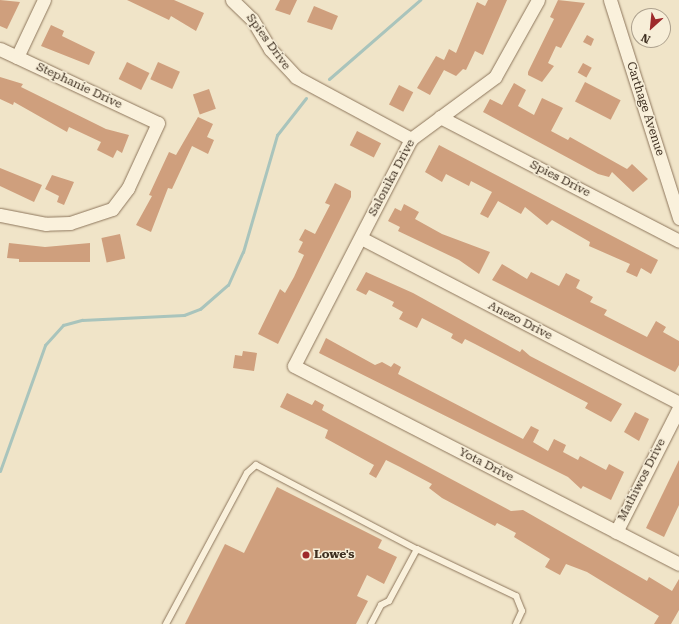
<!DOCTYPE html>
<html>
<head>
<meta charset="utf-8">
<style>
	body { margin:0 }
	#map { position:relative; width:679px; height:624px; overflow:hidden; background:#f0e4c8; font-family:"Roboto Serif",serif }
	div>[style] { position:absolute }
	.stream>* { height:3px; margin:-1.5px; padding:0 1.5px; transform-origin:1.5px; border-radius:1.5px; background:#a9c4bc }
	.building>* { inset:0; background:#cf9f7d; transform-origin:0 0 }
	.roads { filter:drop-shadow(0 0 1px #8d765c) drop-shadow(0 0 1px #8d765c) }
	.lane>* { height:6px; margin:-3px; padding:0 3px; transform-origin:3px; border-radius:3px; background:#faf1dc }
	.street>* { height:13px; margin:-6.5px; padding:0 6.5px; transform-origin:6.5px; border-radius:6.5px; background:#faf1dc }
	.dots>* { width:11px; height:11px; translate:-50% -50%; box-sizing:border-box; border:2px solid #f7eed8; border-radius:50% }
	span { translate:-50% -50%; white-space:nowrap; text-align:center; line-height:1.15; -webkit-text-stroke:3px #f7eed8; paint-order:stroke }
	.street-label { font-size:12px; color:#3d2e20 }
	.poi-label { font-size:12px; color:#3d2e20; font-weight:700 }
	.left { translate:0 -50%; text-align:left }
	.north { position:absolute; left:631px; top:8px; width:40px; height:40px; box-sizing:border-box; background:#f7eed8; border:1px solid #ada18e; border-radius:50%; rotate:207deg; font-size:11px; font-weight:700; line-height:16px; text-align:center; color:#3d2e20 }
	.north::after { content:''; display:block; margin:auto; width:14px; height:18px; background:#9e2a2b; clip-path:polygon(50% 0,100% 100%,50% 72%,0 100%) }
</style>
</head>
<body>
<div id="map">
	<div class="stream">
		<div style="left:329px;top:79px;width:121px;rotate:-41deg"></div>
		<div style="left:0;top:471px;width:134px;rotate:-70.3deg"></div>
		<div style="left:45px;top:345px;width:27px;rotate:-48deg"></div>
		<div style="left:63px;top:325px;width:20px;rotate:-15deg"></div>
		<div style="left:82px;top:320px;width:102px;rotate:-2.8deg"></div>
		<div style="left:184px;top:315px;width:17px;rotate:-21deg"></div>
		<div style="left:200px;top:309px;width:37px;rotate:-41deg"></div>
		<div style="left:228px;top:285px;width:36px;rotate:-66deg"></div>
		<div style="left:243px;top:252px;width:122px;rotate:-73.8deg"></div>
		<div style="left:277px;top:135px;width:47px;rotate:-51.9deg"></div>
	</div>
	<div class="building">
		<div style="clip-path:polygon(0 0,20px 2px,7px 29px,0 26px)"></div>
		<div style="clip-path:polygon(127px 0,174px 0,204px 13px,196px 31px,171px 16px,169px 20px)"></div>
		<div style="clip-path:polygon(280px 0,297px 0,290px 15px,275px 10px)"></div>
		<div style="clip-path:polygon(488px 0,507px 0,483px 55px,475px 51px,466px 70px,463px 69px,456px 76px,444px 70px,430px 95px,417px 88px,436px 56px,444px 60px,449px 49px,456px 53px,477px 2px,485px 6px)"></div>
		<div style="clip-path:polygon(558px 0,585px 3px,561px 48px,556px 46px,548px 63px,554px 66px,542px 82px,528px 75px,528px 72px,554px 19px,550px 17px)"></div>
		<div style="clip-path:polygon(314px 6px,338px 16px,332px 30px,307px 22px)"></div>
		<div style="clip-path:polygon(51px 25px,64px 31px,62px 36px,95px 52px,89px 65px,41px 46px)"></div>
		<div style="clip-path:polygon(587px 35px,594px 39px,591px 46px,583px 42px)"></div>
		<div style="left:127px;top:62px;width:25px;height:19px;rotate:26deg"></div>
		<div style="left:158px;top:62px;width:24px;height:19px;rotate:24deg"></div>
		<div style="left:583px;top:63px;width:10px;height:11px;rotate:29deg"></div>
		<div style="clip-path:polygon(0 77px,23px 84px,21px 87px,106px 129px,129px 135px,122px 153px,117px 150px,113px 158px,97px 150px,101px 142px,69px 127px,67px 132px,14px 102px,13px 105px,0 99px)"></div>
		<div style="left:585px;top:82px;width:40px;height:22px;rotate:27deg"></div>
		<div style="clip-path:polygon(514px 83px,526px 90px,518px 106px,534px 115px,542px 98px,563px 108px,551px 131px,568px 140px,570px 137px,627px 169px,632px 164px,648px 179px,633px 192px,612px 172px,609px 177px,598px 174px,483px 112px,490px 99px,502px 105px)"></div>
		<div style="left:399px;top:85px;width:16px;height:22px;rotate:27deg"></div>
		<div style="left:209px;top:89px;width:21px;height:17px;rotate:71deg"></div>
		<div style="clip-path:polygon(198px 117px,213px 124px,207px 137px,214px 140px,208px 154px,192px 146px,172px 189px,168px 188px,151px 232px,136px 225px,152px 196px,149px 195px,169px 152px,176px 155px)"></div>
		<div style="left:357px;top:131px;width:27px;height:16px;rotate:27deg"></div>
		<div style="clip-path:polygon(439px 145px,658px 260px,651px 274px,641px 268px,637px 277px,626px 272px,630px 264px,589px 246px,590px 242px,552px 220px,547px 225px,525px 207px,521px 214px,498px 201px,488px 218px,480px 214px,492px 192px,471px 181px,469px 186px,446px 174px,442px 182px,425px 172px)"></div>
		<div style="clip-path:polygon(0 168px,42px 185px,34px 202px,0 186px)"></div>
		<div style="clip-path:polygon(52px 175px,74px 182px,64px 205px,57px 202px,59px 196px,45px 189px)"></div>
		<div style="clip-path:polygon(335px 183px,351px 191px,351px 197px,278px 344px,258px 334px,280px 289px,285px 293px,294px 277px,304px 255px,298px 252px,303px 242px,299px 240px,305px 229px,315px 234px,330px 205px,325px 203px)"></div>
		<div style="clip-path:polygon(404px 204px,419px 212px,415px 219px,442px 234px,490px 252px,479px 274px,459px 260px,398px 231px,400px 227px,388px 221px,395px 208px,401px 211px)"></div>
		<div style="left:120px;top:234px;width:25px;height:19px;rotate:78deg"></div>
		<div style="clip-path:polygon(9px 243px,45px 247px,90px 243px,90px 262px,19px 262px,19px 259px,7px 258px)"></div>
		<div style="clip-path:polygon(502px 264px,527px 279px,531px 272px,559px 286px,566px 273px,580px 280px,576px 288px,593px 297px,590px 302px,607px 310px,604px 315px,647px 337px,656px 321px,666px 327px,663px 332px,679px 341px,679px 365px,675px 372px,492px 280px)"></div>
		<div style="clip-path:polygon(366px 272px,413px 293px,520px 352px,522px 349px,530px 356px,622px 404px,611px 422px,585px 408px,588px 403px,475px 344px,465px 339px,462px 344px,451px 338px,453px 334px,422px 318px,417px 328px,399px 319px,403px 312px,392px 306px,394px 302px,369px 290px,366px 295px,356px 290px)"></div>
		<div style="clip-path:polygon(326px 338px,375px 365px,382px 362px,391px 367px,394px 363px,401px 367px,398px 374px,523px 439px,531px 426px,539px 430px,533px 442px,548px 451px,554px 439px,566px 445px,563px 452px,578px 460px,580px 456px,606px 470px,609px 464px,624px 472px,611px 500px,583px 486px,581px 489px,568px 477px,319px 353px)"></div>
		<div style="clip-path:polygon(243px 351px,257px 353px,254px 371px,233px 368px,235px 355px,242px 356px)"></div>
		<div style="clip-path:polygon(287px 393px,312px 405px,315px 400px,324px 405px,322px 410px,331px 415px,511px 511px,523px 510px,647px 581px,649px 577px,672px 591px,679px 579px,679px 610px,671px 624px,654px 624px,659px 616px,587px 572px,566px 564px,560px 575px,545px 567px,550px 559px,514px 537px,516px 533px,497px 523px,495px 526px,442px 498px,429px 488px,432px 484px,400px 467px,386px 460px,376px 478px,369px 474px,374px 465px,325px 438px,328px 430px,280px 407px)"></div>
		<div style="clip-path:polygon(635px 412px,649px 419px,639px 441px,624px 432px)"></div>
		<div style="clip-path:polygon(679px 460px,679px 505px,664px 537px,646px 528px)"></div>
		<div style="clip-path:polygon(277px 487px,382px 540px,378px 548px,397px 557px,384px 584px,367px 575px,357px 596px,368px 601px,356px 624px,185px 624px,225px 544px,244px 553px)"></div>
	</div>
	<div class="roads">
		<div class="lane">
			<div style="left:166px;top:624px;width:171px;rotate:-61.8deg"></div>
			<div style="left:247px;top:473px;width:12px;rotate:-42deg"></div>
			<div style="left:256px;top:465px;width:183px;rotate:27.7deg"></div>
			<div style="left:371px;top:624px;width:21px;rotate:-62deg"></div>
			<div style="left:381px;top:605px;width:9px;rotate:-27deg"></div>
			<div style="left:389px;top:601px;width:59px;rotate:-61.7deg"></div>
			<div style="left:417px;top:549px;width:110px;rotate:25.4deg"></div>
			<div style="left:516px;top:596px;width:16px;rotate:68deg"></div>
			<div style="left:522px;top:611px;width:14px;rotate:115deg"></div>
		</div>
		<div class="street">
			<div style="left:232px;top:0;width:28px;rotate:44deg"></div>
			<div style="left:252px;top:19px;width:35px;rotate:59deg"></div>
			<div style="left:270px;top:49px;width:38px;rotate:47deg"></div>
			<div style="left:296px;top:77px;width:131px;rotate:28.3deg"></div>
			<div style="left:538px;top:0;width:88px;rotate:119.2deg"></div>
			<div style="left:495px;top:77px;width:104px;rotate:143.6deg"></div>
			<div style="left:411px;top:139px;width:255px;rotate:117.3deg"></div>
			<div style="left:294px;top:366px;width:433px;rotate:27.2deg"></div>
			<div style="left:610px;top:0;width:229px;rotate:72.4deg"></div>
			<div style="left:0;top:49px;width:174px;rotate:25.1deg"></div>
			<div style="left:158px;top:123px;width:72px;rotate:114.8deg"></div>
			<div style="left:128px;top:188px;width:26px;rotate:127deg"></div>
			<div style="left:112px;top:209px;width:44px;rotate:161.6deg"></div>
			<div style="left:70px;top:223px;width:24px;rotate:178deg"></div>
			<div style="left:46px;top:224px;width:47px;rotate:-168.9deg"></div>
			<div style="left:17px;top:57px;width:63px;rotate:-64.7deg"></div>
			<div style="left:440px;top:117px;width:269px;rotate:27.4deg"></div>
			<div style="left:361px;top:238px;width:358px;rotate:27.4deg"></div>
			<div style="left:616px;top:532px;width:139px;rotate:-63.1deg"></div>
		</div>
	</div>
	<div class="dots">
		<div style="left:306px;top:555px;background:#9e2a2b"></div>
	</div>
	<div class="street-label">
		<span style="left:268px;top:42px;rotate:54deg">Spies Drive</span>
		<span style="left:79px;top:86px;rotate:25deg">Stephanie Drive</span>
		<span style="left:645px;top:109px;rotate:72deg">Carthage Avenue</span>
		<span style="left:392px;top:178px;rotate:-62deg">Salonika Drive</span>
		<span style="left:560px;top:179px;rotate:27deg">Spies Drive</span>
		<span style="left:520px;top:321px;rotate:27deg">Anezo Drive</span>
		<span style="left:486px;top:465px;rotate:27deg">Yota Drive</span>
		<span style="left:642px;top:480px;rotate:-63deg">Mathiwos Drive</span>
	</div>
	<div class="poi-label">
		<span class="left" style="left:314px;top:555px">Lowe's</span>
	</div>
	<div class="north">N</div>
</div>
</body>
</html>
